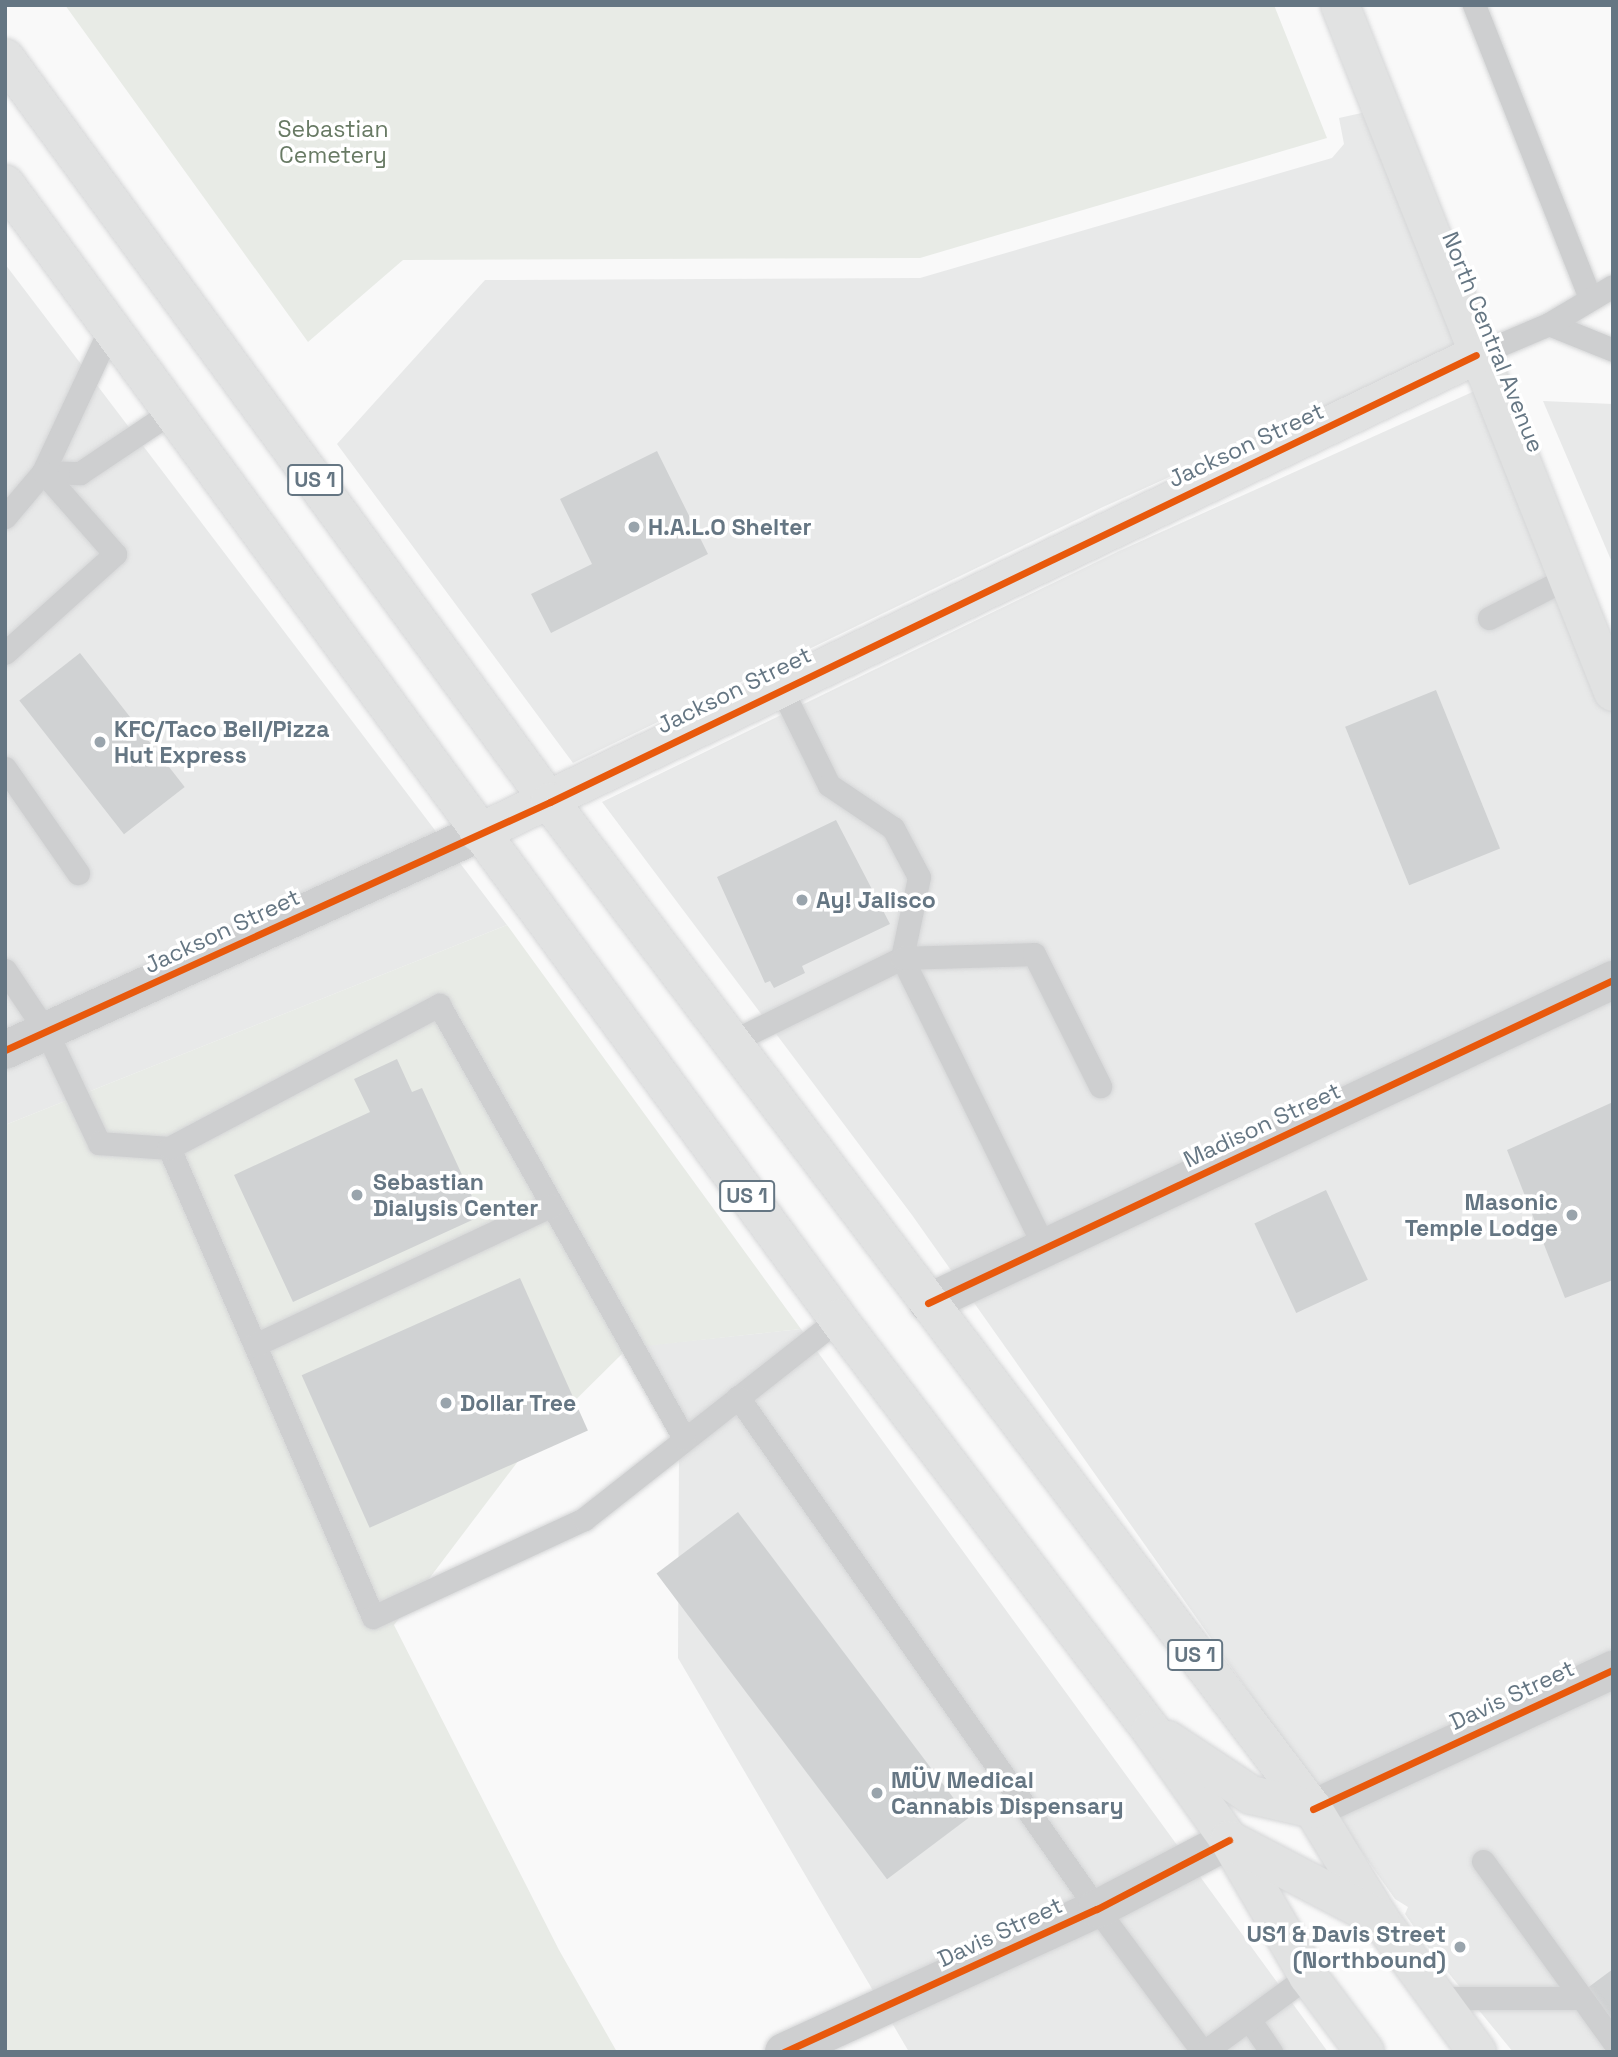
<!DOCTYPE html>
<html>
<head>
<meta charset="utf-8">
<style>
	body { margin:0 }
	#map { position:relative; width:1618px; height:2057px; overflow:hidden; background:#f9f9f9; font-family:"Space Grotesk",sans-serif }
	div>[style] { position:absolute }
	.built>* { inset:0; background:#e8e9e9 }
	.green>* { inset:0; background:#e8ebe6 }
	.building>* { inset:0; background:#d0d2d3; transform-origin:0 0 }
	.roads { filter:drop-shadow(0 0 2px #d5d6d7) drop-shadow(0 0 2px #d5d6d7) }
	.lane>* { height:23px; margin:-11.5px; padding:0 11.5px; transform-origin:11.5px; border-radius:11.5px; background:#cecfd0 }
	.street>* { height:38px; margin:-19px; padding:0 19px; transform-origin:19px; border-radius:19px; background:#cecfd0 }
	.secondary>* { height:38px; margin:-19px; padding:0 19px; transform-origin:19px; border-radius:19px; background:#e1e2e2 }
	.primary>* { height:38px; margin:-19px; padding:0 19px; transform-origin:19px; border-radius:19px; background:#e1e2e2 }
	.cycleway>* { height:7px; margin:-3.5px; padding:0 3.5px; transform-origin:3.5px; border-radius:3.5px; background:#e8590c }
	.dots>* { width:19px; height:19px; translate:-50% -50%; box-sizing:border-box; border:4px solid #fff; border-radius:50% }
	span { translate:-50% -50%; white-space:nowrap; text-align:center; line-height:1.15; -webkit-text-stroke:7px #fff; paint-order:stroke }
	.shield-label span { padding:2px 5px; background:#fff; border:2px solid; border-radius:5px; -webkit-text-stroke-width:0 }
	.shield-label { font-size:21px; color:#657683; font-weight:700 }
	.park-label { font-size:23px; color:#687a64 }
	.street-label { font-size:23px; color:#657683 }
	.poi-label { font-size:23px; color:#657683; font-weight:700 }
	.left { translate:0 -50%; text-align:left }
	.right { translate:-100% -50%; text-align:right }
	.frame { position:absolute; inset:0; border:7px solid #657683; pointer-events:none }
</style>
</head>
<body>
<div id="map">
	<div class="built">
		<div style="clip-path:polygon(1366px 112px,1469px 342px,1103px 507px,573px 763px,337px 444px,485px 280px,920px 278px,1332px 158px,1344px 144px,1339px 118px)"></div>
		<div style="clip-path:polygon(5px 264px,507px 925px,5px 1125px)"></div>
		<div style="clip-path:polygon(1488px 385px,1613px 673px,1613px 2052px,1513px 2052px,1433px 1954px,1405px 1914px,1408px 1907px,1395px 1899px,912px 1215px,602px 802px,1119px 551px)"></div>
		<div style="clip-path:polygon(1543px 401px,1613px 404px,1613px 563px,1611px 560px)"></div>
		<div style="clip-path:polygon(801px 1329px,1196px 1871px,1328px 2052px,909px 2052px,678px 1658px,679px 1451px,630px 1347px)"></div>
	</div>
	<div class="green">
		<div style="clip-path:polygon(65px 5px,1274px 5px,1327px 138px,920px 258px,403px 260px,308px 342px)"></div>
		<div style="clip-path:polygon(507px 925px,801px 1329px,628px 1348px,531px 1444px,394px 1625px,559px 1950px,617px 2052px,5px 2052px,5px 1125px)"></div>
	</div>
	<div class="building">
		<div style="clip-path:polygon(657px 451px,708px 554px,551px 633px,531px 594px,592px 564px,560px 499px)"></div>
		<div style="left:80px;top:653px;width:170px;height:77px;rotate:52deg"></div>
		<div style="left:1436px;top:690px;width:171px;height:98px;rotate:68deg"></div>
		<div style="clip-path:polygon(836px 820px,890px 924px,802px 966px,805px 973px,774px 988px,770px 981px,765px 983px,717px 877px)"></div>
		<div style="clip-path:polygon(397px 1059px,412px 1092px,422px 1088px,481px 1216px,293px 1302px,234px 1175px,370px 1112px,354px 1079px)"></div>
		<div style="clip-path:polygon(1613px 1102px,1613px 1280px,1565px 1298px,1507px 1150px)"></div>
		<div style="left:1326px;top:1190px;width:99px;height:79px;rotate:65deg"></div>
		<div style="left:520px;top:1278px;width:167px;height:239px;rotate:66deg"></div>
		<div style="left:738px;top:1512px;width:383px;height:102px;rotate:53deg"></div>
		<div style="clip-path:polygon(1613px 1969px,1613px 2026px,1586px 1989px)"></div>
	</div>
	<div class="roads">
		<div class="lane">
			<div style="left:1474px;top:5px;width:315px;rotate:68.4deg"></div>
			<div style="left:1549px;top:324px;width:69px;rotate:22.1deg"></div>
			<div style="left:1476px;top:355px;width:79px;rotate:-23deg"></div>
			<div style="left:1549px;top:324px;width:74px;rotate:-30.7deg"></div>
			<div style="left:43px;top:472px;width:37px;rotate:2deg"></div>
			<div style="left:80px;top:473px;width:110px;rotate:-33.8deg"></div>
			<div style="left:5px;top:517px;width:59px;rotate:-49.8deg"></div>
			<div style="left:43px;top:472px;width:160px;rotate:-64.9deg"></div>
			<div style="left:1489px;top:618px;width:88px;rotate:-27.1deg"></div>
			<div style="left:5px;top:653px;width:148px;rotate:-42deg"></div>
			<div style="left:115px;top:554px;width:109px;rotate:-131.3deg"></div>
			<div style="left:781px;top:688px;width:108px;rotate:63.7deg"></div>
			<div style="left:829px;top:785px;width:77px;rotate:33.9deg"></div>
			<div style="left:893px;top:828px;width:55px;rotate:62deg"></div>
			<div style="left:919px;top:877px;width:83px;rotate:101.9deg"></div>
			<div style="left:902px;top:958px;width:324px;rotate:63.8deg"></div>
			<div style="left:5px;top:768px;width:128px;rotate:55.2deg"></div>
			<div style="left:5px;top:970px;width:76px;rotate:56.3deg"></div>
			<div style="left:47px;top:1033px;width:122px;rotate:64.7deg"></div>
			<div style="left:99px;top:1143px;width:70px;rotate:4.1deg"></div>
			<div style="left:169px;top:1148px;width:511px;rotate:66.49deg"></div>
			<div style="left:373px;top:1617px;width:233px;rotate:-24.9deg"></div>
			<div style="left:584px;top:1519px;width:323px;rotate:-38.2deg"></div>
			<div style="left:731px;top:1042px;width:191px;rotate:-26.2deg"></div>
			<div style="left:902px;top:958px;width:132px;rotate:-1.7deg"></div>
			<div style="left:1034px;top:954px;width:148px;rotate:63.4deg"></div>
			<div style="left:169px;top:1148px;width:306px;rotate:-27.9deg"></div>
			<div style="left:439px;top:1005px;width:498px;rotate:60.5deg"></div>
			<div style="left:255px;top:1345px;width:328px;rotate:-25.2deg"></div>
			<div style="left:738px;top:1397px;width:625px;rotate:54.96deg"></div>
			<div style="left:1097px;top:1909px;width:178px;rotate:53.5deg"></div>
			<div style="left:1483px;top:1861px;width:222px;rotate:54.2deg"></div>
			<div style="left:1437px;top:1998px;width:144px"></div>
			<div style="left:1249px;top:2019px;width:40px;rotate:56deg"></div>
			<div style="left:1204px;top:2052px;width:129px;rotate:-36.2deg"></div>
		</div>
		<div class="street">
			<div style="left:5px;top:1050px;width:521px;rotate:-24.6deg"></div>
			<div style="left:928px;top:1303px;width:757px;rotate:-25.25deg"></div>
			<div style="left:1313px;top:1809px;width:331px;rotate:-24.9deg"></div>
			<div style="left:784px;top:2052px;width:344px;rotate:-24.6deg"></div>
			<div style="left:1097px;top:1909px;width:149px;rotate:-27.6deg"></div>
		</div>
		<div class="secondary">
			<div style="left:1340px;top:5px;width:739px;rotate:68.33deg"></div>
			<div style="left:479px;top:833px;width:1106px;rotate:-25.61deg"></div>
		</div>
		<div class="primary">
			<div style="left:5px;top:58px;width:922px;rotate:53.78deg"></div>
			<div style="left:550px;top:802px;width:1263px;rotate:52.85deg"></div>
			<div style="left:1313px;top:1809px;width:127px;rotate:58.8deg"></div>
			<div style="left:1379px;top:1918px;width:166px;rotate:53.8deg"></div>
			<div style="left:5px;top:184px;width:1408px;rotate:53.72deg"></div>
			<div style="left:838px;top:1319px;width:517px;rotate:52.71deg"></div>
			<div style="left:1151px;top:1730px;width:135px;rotate:54.7deg"></div>
			<div style="left:1229px;top:1840px;width:157px;rotate:59.8deg"></div>
			<div style="left:1308px;top:1976px;width:95px;rotate:53.1deg"></div>
			<div style="left:1168px;top:1740px;width:100px;rotate:33.5deg"></div>
			<div style="left:1251px;top:1795px;width:64px;rotate:12.7deg"></div>
			<div style="left:1229px;top:1840px;width:169px;rotate:27.5deg"></div>
		</div>
	</div>
	<div class="cycleway">
		<div style="left:5px;top:1050px;width:599px;rotate:-24.47deg"></div>
		<div style="left:550px;top:802px;width:1028px;rotate:-25.77deg"></div>
		<div style="left:928px;top:1303px;width:757px;rotate:-25.25deg"></div>
		<div style="left:1313px;top:1809px;width:331px;rotate:-24.9deg"></div>
		<div style="left:784px;top:2052px;width:344px;rotate:-24.6deg"></div>
		<div style="left:1097px;top:1909px;width:149px;rotate:-27.6deg"></div>
	</div>
	<div class="dots">
		<div style="left:634px;top:527px;background:#99a4ac"></div>
		<div style="left:100px;top:742px;background:#99a4ac"></div>
		<div style="left:802px;top:900px;background:#99a4ac"></div>
		<div style="left:357px;top:1195px;background:#99a4ac"></div>
		<div style="left:1572px;top:1215px;background:#99a4ac"></div>
		<div style="left:446px;top:1403px;background:#99a4ac"></div>
		<div style="left:877px;top:1793px;background:#99a4ac"></div>
		<div style="left:1460px;top:1947px;background:#99a4ac"></div>
	</div>
	<div class="shield-label">
		<span style="left:315px;top:480px">US 1</span>
		<span style="left:747px;top:1196px">US 1</span>
		<span style="left:1195px;top:1655px">US 1</span>
	</div>
	<div class="park-label">
		<span style="left:333px;top:142px">Sebastian<br>Cemetery</span>
	</div>
	<div class="street-label">
		<span style="left:1493px;top:342px;rotate:68deg">North Central Avenue</span>
		<span style="left:1246px;top:445px;rotate:-25deg">Jackson Street</span>
		<span style="left:734px;top:690px;rotate:-26deg">Jackson Street</span>
		<span style="left:222px;top:931px;rotate:-25deg">Jackson Street</span>
		<span style="left:1262px;top:1125px;rotate:-25deg">Madison Street</span>
		<span style="left:1512px;top:1695px;rotate:-25deg">Davis Street</span>
		<span style="left:1000px;top:1932px;rotate:-25deg">Davis Street</span>
	</div>
	<div class="poi-label">
		<span class="left" style="left:648px;top:527px">H.A.L.O Shelter</span>
		<span class="left" style="left:114px;top:742px">KFC/Taco Bell/Pizza<br>Hut Express</span>
		<span class="left" style="left:816px;top:900px">Ay! Jalisco</span>
		<span class="left" style="left:373px;top:1195px">Sebastian<br>Dialysis Center</span>
		<span class="right" style="left:1558px;top:1215px">Masonic<br>Temple Lodge</span>
		<span class="left" style="left:460px;top:1403px">Dollar Tree</span>
		<span class="left" style="left:891px;top:1793px">MÜV Medical<br>Cannabis Dispensary</span>
		<span class="right" style="left:1446px;top:1947px">US1 &amp; Davis Street<br>(Northbound)</span>
	</div>
	<div class="frame"></div>
</div>
</body>
</html>
